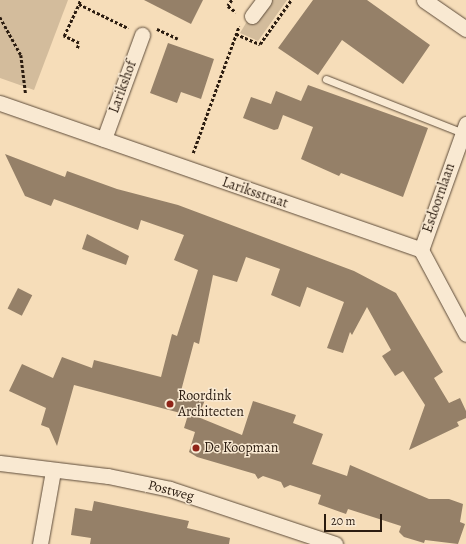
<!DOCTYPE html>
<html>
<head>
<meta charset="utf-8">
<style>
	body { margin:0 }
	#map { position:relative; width:466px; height:544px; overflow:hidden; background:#f6ddb9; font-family:Alegreya,serif }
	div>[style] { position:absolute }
	.green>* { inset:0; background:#d3bc9c }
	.building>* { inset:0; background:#958068; transform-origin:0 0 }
	.path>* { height:2.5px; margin-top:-1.25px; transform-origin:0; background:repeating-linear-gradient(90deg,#2b1c10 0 3px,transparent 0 5px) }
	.roads { filter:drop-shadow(0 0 1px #5e4c3a) drop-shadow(0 0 1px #5e4c3a) }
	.lane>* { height:7px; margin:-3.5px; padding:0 3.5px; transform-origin:3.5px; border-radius:3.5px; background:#f9e9d2 }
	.street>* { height:15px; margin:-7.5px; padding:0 7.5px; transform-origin:7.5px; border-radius:7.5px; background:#f9e9d2 }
	.dots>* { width:11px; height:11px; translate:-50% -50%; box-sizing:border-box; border:2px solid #f9e9d2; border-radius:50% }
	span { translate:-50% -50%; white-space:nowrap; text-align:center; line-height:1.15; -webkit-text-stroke:3px #f9e9d2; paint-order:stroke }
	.street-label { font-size:14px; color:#2b1c10 }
	.poi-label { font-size:14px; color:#2b1c10 }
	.left { translate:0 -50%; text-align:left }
	.scale { position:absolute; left:324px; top:514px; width:58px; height:18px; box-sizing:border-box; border:2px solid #2b1c10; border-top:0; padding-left:5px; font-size:12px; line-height:14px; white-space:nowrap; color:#2b1c10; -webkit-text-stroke:3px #f9e9d2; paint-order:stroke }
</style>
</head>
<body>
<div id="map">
	<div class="green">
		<div style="clip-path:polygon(0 0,68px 0,34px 90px,0 78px)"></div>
		<div style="clip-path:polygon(271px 0,287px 0,258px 41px,240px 33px,249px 18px,256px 21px)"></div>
	</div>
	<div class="building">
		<div style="clip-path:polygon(144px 0,203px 0,191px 24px)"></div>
		<div style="clip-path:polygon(313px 0,367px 0,430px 45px,403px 84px,342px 40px,318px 75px,278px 48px)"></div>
		<div style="clip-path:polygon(168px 43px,214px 59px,201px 99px,181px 92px,177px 103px,150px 93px)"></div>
		<div style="clip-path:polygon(308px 85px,428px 128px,403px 197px,341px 173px,339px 176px,301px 159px,313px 127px,283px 115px,278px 129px,274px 130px,243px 118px,251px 97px,271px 104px,276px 91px,301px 101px)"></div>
		<div style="clip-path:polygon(5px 154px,65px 177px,67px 171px,117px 189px,178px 205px,354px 271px,396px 293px,443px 372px,434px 378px,449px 403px,460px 398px,466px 411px,466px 418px,457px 422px,459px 426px,409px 450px,425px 405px,403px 371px,395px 376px,382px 356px,391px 350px,367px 307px,352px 335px,350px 332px,343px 353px,327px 348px,344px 302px,307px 287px,300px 307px,271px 295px,280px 269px,246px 257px,237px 282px,213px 275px,199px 344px,194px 342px,181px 391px,205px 400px,198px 417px,242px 435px,253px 401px,296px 415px,293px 423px,323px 434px,312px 464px,347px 476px,350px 465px,429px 499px,449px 499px,463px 504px,460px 522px,465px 524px,458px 544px,425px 540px,424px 543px,404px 537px,399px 532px,401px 526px,348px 509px,346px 514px,318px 504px,321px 495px,290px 485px,284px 488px,281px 482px,263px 476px,258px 479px,255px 474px,197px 457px,189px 452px,195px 432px,184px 428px,188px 415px,74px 385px,57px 446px,49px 428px,41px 425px,46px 408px,9px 391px,22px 364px,53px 378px,62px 357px,92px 368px,94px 360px,161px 377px,172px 334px,177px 336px,198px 270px,174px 260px,184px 235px,141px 220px,138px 230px,54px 199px,51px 206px,25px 196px)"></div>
		<div style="clip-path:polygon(87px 234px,129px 256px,126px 265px,82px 249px)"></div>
		<div style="left:18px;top:288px;width:16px;height:23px;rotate:27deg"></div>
		<div style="clip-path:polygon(94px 501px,189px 521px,187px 528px,230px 538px,229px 544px,90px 544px,91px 538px,71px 535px,75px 508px,92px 511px)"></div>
	</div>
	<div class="path">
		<div style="left:232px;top:0;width:7px;rotate:124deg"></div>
		<div style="left:228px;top:6px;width:10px;rotate:37deg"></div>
		<div style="left:79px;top:4px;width:4px;rotate:-76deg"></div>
		<div style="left:0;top:17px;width:43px;rotate:61.1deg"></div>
		<div style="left:21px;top:55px;width:39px;rotate:83deg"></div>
		<div style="left:157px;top:29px;width:23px;rotate:25deg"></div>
		<div style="left:236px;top:34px;width:26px;rotate:23deg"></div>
		<div style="left:260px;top:44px;width:54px;rotate:-54.8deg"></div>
		<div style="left:77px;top:48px;width:5px;rotate:-68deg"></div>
		<div style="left:79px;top:43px;width:17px;rotate:-155deg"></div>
		<div style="left:64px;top:36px;width:35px;rotate:-65deg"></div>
		<div style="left:79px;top:4px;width:55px;rotate:26.1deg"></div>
		<div style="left:193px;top:153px;width:135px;rotate:-70.1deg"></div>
	</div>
	<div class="roads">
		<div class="lane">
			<div style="left:326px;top:79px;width:147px;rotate:21.5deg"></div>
		</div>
		<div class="street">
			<div style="left:424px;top:0;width:51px;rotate:34.6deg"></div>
			<div style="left:252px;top:16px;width:20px;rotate:-53deg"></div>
			<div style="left:0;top:103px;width:446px;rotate:19.2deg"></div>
			<div style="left:421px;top:250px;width:95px;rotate:61.8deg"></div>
			<div style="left:104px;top:139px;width:111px;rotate:-69.9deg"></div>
			<div style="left:421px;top:250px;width:134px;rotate:-70.3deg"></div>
			<div style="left:0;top:463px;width:109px;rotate:6.9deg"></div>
			<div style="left:108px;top:476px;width:63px;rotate:11.8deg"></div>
			<div style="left:170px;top:489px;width:174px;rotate:18.4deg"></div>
			<div style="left:40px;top:544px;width:74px;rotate:-79.9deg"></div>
		</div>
	</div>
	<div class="dots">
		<div style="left:170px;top:404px;background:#8f2418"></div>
		<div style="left:196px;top:448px;background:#8f2418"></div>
	</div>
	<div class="street-label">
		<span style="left:123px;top:87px;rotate:-70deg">Larikshof</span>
		<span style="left:255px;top:193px;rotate:19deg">Lariksstraat</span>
		<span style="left:439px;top:198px;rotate:-71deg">Esdoornlaan</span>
		<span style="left:171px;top:491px;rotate:15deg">Postweg</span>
	</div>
	<div class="poi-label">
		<span class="left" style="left:178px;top:404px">Roordink<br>Architecten</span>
		<span class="left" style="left:204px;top:448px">De Koopman</span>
	</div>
	<div class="scale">20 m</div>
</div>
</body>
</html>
